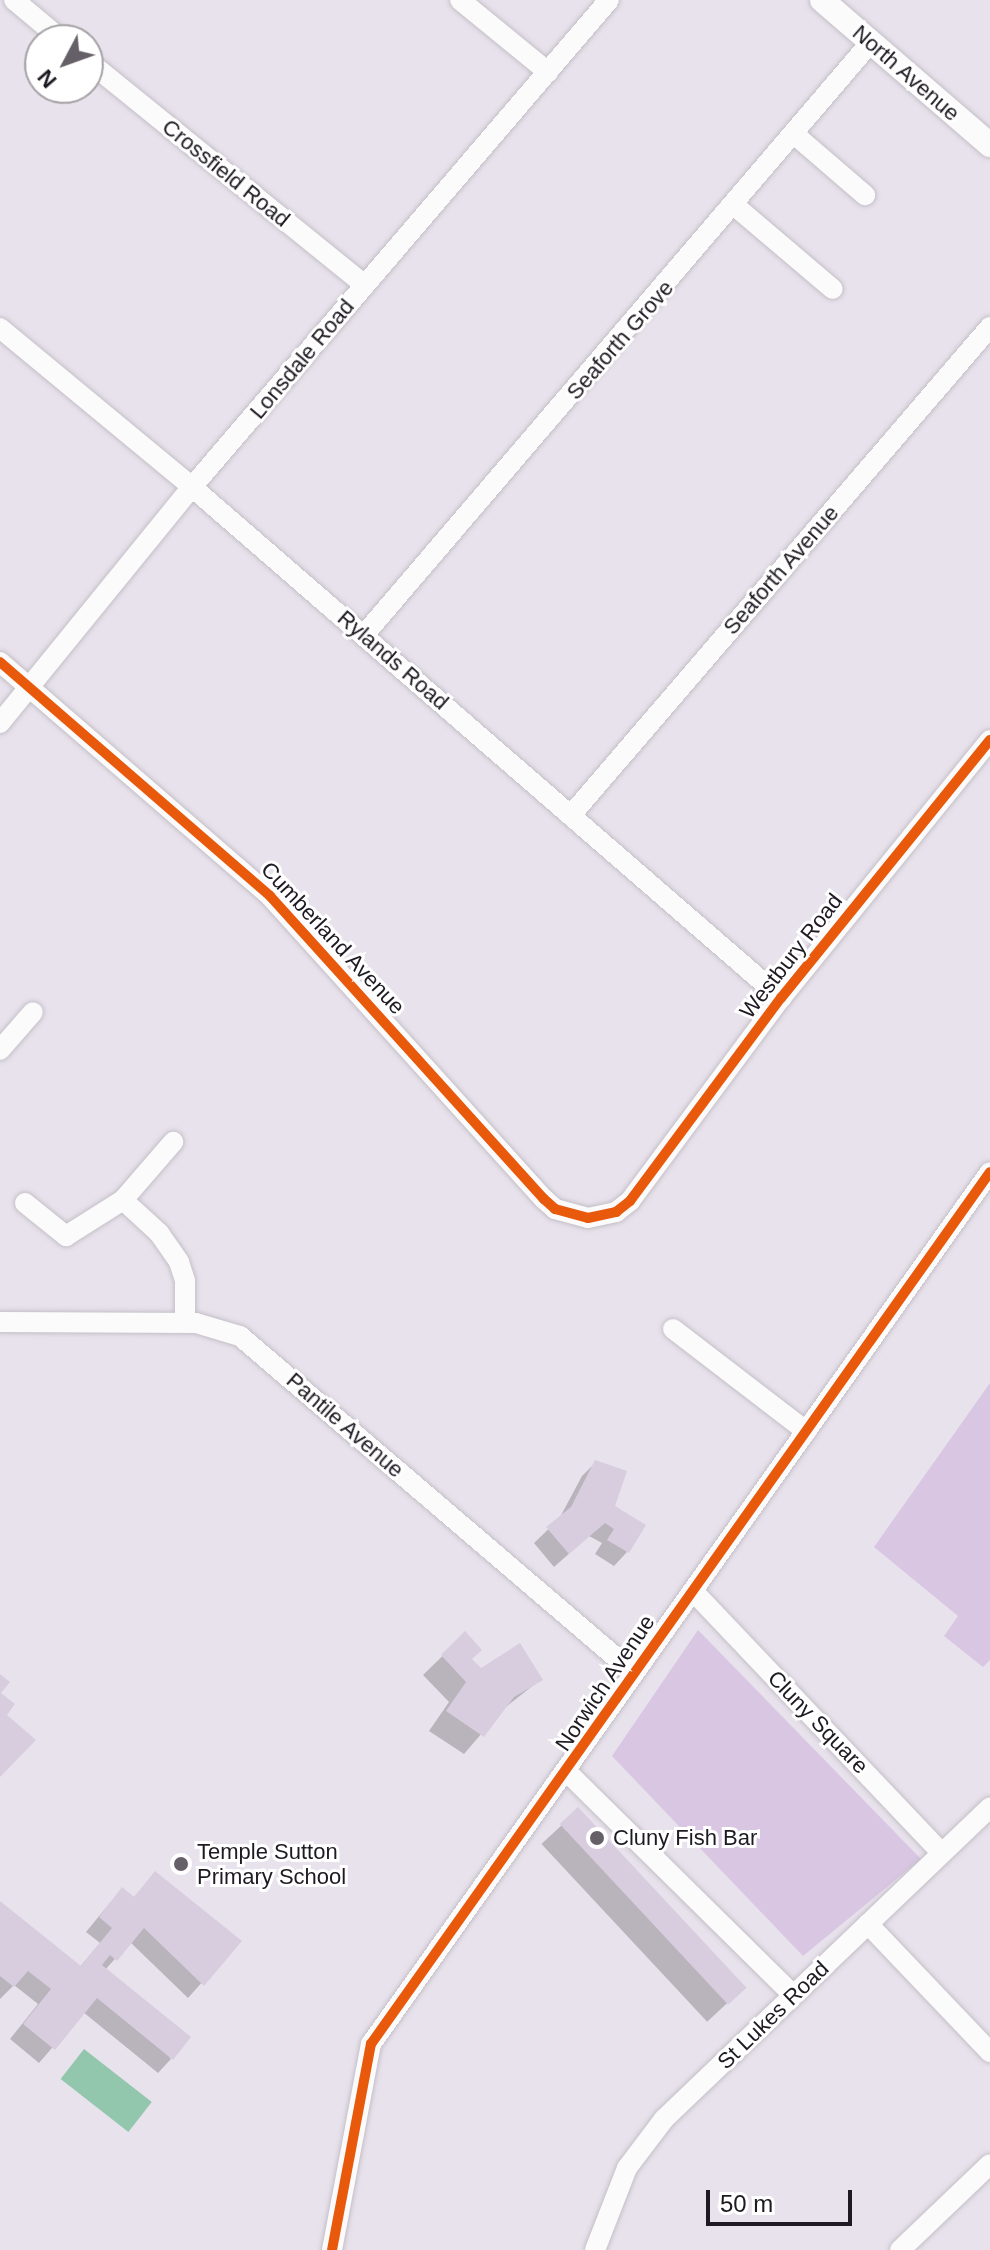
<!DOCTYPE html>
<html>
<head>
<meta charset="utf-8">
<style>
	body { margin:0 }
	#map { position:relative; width:990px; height:2250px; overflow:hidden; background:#e8e2ec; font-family:Helvetica,sans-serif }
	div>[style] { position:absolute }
	.green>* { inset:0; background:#d8c6e2 }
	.water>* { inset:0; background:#93c7ad; transform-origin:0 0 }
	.shadow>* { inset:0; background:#0003; transform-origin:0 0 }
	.building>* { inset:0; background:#d8cdde; transform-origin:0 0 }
	.roads { filter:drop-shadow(0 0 2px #c4bfc7) drop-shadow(0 0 2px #c4bfc7) }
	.minor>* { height:20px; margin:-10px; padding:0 10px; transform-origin:10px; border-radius:10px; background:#fcfbfc }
	.tertiary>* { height:24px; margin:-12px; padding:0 12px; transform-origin:12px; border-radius:12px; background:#fcfbfc }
	.cycleway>* { height:10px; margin:-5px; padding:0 5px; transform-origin:5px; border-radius:5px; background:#e8590c }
	.dots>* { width:22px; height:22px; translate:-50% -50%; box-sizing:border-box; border:4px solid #fff; border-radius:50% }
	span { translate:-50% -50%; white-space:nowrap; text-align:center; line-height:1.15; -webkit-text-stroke:6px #fff; paint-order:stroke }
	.street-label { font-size:22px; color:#1e1a21 }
	.poi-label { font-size:22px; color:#1e1a21 }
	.left { translate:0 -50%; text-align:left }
	.north { position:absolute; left:24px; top:24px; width:80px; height:80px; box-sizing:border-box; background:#fff; border:2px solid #a5a3a6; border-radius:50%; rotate:229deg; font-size:22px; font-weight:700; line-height:32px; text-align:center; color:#1e1a21 }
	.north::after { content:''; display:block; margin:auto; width:28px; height:36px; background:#656068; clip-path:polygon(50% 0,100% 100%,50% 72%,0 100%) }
	.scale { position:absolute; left:706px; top:2190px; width:146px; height:36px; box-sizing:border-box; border:4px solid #1e1a21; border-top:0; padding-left:10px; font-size:24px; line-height:28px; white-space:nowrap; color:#1e1a21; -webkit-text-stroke:6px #fff; paint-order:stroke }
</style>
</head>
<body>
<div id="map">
	<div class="green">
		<div style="clip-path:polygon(990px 1383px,990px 1660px,983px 1667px,944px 1636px,958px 1616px,874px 1547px)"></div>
		<div style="clip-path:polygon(698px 1630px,921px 1859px,803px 1956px,612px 1756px)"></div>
	</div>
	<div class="water">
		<div style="left:84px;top:2049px;width:86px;height:38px;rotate:38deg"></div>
	</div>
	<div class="shadow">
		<div style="clip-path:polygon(596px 1462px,627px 1552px,614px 1566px,595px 1554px,602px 1543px,589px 1536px,554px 1567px,534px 1543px,559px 1519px,582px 1476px)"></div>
		<div style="clip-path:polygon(465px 1634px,470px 1659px,480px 1670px,540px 1680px,502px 1710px,464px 1754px,429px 1731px,449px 1702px,423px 1675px)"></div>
		<div style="left:578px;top:1810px;width:243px;height:50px;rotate:47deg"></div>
		<div style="clip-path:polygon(156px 1873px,239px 1941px,188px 1998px,130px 1942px,105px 1970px,171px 2059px,158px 2073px,83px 2012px,39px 2063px,10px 2039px,38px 2004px,14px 1985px,0 1999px,0 1904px,79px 1968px,100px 1943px,86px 1932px,109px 1904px,122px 1890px,133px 1898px)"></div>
	</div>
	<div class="building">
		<div style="clip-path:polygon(595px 1460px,627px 1471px,615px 1506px,646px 1525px,629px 1553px,607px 1540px,614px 1529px,605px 1523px,569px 1554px,546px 1527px,571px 1507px)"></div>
		<div style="clip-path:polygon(465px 1631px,482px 1650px,472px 1659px,481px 1668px,520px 1643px,543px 1680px,514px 1697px,484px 1737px,446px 1711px,466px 1682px,441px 1655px)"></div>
		<div style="clip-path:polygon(0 1674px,10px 1682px,1px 1693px,15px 1704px,7px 1715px,36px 1740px,0 1777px)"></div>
		<div style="left:578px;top:1807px;width:247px;height:25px;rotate:47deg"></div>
		<div style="clip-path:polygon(155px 1871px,242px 1941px,204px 1986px,144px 1928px,117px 1961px,110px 1955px,102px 1965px,191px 2037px,173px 2060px,97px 1998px,55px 2050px,23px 2024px,51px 1989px,28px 1971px,14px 1987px,0 1976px,0 1901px,81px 1966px,112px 1928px,99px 1917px,122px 1887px,134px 1897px)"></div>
	</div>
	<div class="roads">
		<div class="minor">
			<div style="left:14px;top:0;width:62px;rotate:39.8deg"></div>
			<div style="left:460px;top:0;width:114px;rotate:39.3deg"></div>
			<div style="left:88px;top:61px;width:356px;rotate:39deg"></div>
			<div style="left:794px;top:134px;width:94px;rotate:40.7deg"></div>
			<div style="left:735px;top:206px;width:128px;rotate:40.3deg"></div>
			<div style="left:0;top:328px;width:249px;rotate:39.6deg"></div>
			<div style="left:192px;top:487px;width:780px;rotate:40.94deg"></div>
			<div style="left:364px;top:635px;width:780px;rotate:-49.47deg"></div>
			<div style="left:0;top:662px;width:357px;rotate:40.9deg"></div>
			<div style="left:270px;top:896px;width:409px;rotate:47.9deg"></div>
			<div style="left:544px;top:1199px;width:15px;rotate:42deg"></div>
			<div style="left:555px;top:1209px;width:34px;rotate:15deg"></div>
			<div style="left:588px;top:1218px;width:29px;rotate:-12deg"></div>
			<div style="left:616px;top:1212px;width:18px;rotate:-38deg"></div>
			<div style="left:630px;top:1201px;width:253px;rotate:-53.4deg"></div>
			<div style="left:781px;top:998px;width:332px;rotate:-51deg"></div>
			<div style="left:0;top:723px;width:304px;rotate:-50.9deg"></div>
			<div style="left:192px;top:487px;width:641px;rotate:-49.43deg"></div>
			<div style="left:572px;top:814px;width:642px;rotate:-49.36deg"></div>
			<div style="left:0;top:1050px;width:50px;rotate:-49deg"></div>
			<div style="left:123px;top:1200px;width:49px;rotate:42.5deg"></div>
			<div style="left:159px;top:1233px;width:35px;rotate:55deg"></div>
			<div style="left:179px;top:1262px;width:20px;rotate:72deg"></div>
			<div style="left:185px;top:1281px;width:42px;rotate:90deg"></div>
			<div style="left:25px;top:1203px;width:53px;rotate:38.8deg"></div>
			<div style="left:66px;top:1236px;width:67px;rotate:-32.3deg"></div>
			<div style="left:123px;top:1200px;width:77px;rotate:-49.2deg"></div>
			<div style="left:0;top:1322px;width:196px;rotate:0.3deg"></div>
			<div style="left:196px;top:1323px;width:46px;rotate:16.5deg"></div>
			<div style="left:240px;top:1336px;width:517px;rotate:40.53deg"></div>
			<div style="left:673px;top:1329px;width:168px;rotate:37.5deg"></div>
			<div style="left:693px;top:1591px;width:361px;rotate:46.5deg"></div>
			<div style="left:568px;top:1773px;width:316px;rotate:44.6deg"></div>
			<div style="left:868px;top:1924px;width:177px;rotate:46.4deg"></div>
			<div style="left:332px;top:2250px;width:210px;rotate:-79.3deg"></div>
			<div style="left:371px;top:2044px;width:1069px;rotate:-54.63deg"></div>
			<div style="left:595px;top:2250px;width:88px;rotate:-68.7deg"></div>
			<div style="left:627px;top:2168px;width:61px;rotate:-52.9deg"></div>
			<div style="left:664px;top:2119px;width:451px;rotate:-43.7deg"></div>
			<div style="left:900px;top:2250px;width:124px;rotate:-43.7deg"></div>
		</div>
		<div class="tertiary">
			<div style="left:822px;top:0;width:222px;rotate:40.8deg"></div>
		</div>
	</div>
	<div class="cycleway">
		<div style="left:0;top:662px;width:357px;rotate:40.9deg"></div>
		<div style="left:270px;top:896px;width:409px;rotate:47.9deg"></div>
		<div style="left:544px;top:1199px;width:15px;rotate:42deg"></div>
		<div style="left:555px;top:1209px;width:34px;rotate:15deg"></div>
		<div style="left:588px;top:1218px;width:29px;rotate:-12deg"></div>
		<div style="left:616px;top:1212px;width:18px;rotate:-38deg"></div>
		<div style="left:630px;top:1201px;width:253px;rotate:-53.4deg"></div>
		<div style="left:781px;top:998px;width:332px;rotate:-51deg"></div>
		<div style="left:332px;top:2250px;width:210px;rotate:-79.3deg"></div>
		<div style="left:371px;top:2044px;width:1069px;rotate:-54.63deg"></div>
	</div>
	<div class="dots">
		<div style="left:597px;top:1838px;background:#656068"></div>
		<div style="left:181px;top:1864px;background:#656068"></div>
	</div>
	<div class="street-label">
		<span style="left:906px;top:73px;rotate:41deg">North Avenue</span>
		<span style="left:226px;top:173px;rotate:39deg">Crossfield Road</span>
		<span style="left:620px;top:340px;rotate:-49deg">Seaforth Grove</span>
		<span style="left:302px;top:359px;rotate:-50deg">Lonsdale Road</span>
		<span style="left:781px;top:570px;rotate:-49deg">Seaforth Avenue</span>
		<span style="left:393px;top:660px;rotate:41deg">Rylands Road</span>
		<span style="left:333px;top:938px;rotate:47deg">Cumberland Avenue</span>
		<span style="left:791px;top:956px;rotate:-52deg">Westbury Road</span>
		<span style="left:345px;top:1425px;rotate:41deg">Pantile Avenue</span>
		<span style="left:605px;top:1683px;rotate:-56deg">Norwich Avenue</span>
		<span style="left:818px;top:1722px;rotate:46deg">Cluny Square</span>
		<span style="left:773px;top:2015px;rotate:-44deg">St Lukes Road</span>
	</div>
	<div class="poi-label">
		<span class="left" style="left:613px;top:1838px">Cluny Fish Bar</span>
		<span class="left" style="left:197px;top:1864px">Temple Sutton<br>Primary School</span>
	</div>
	<div class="north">N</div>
	<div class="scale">50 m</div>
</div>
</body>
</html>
